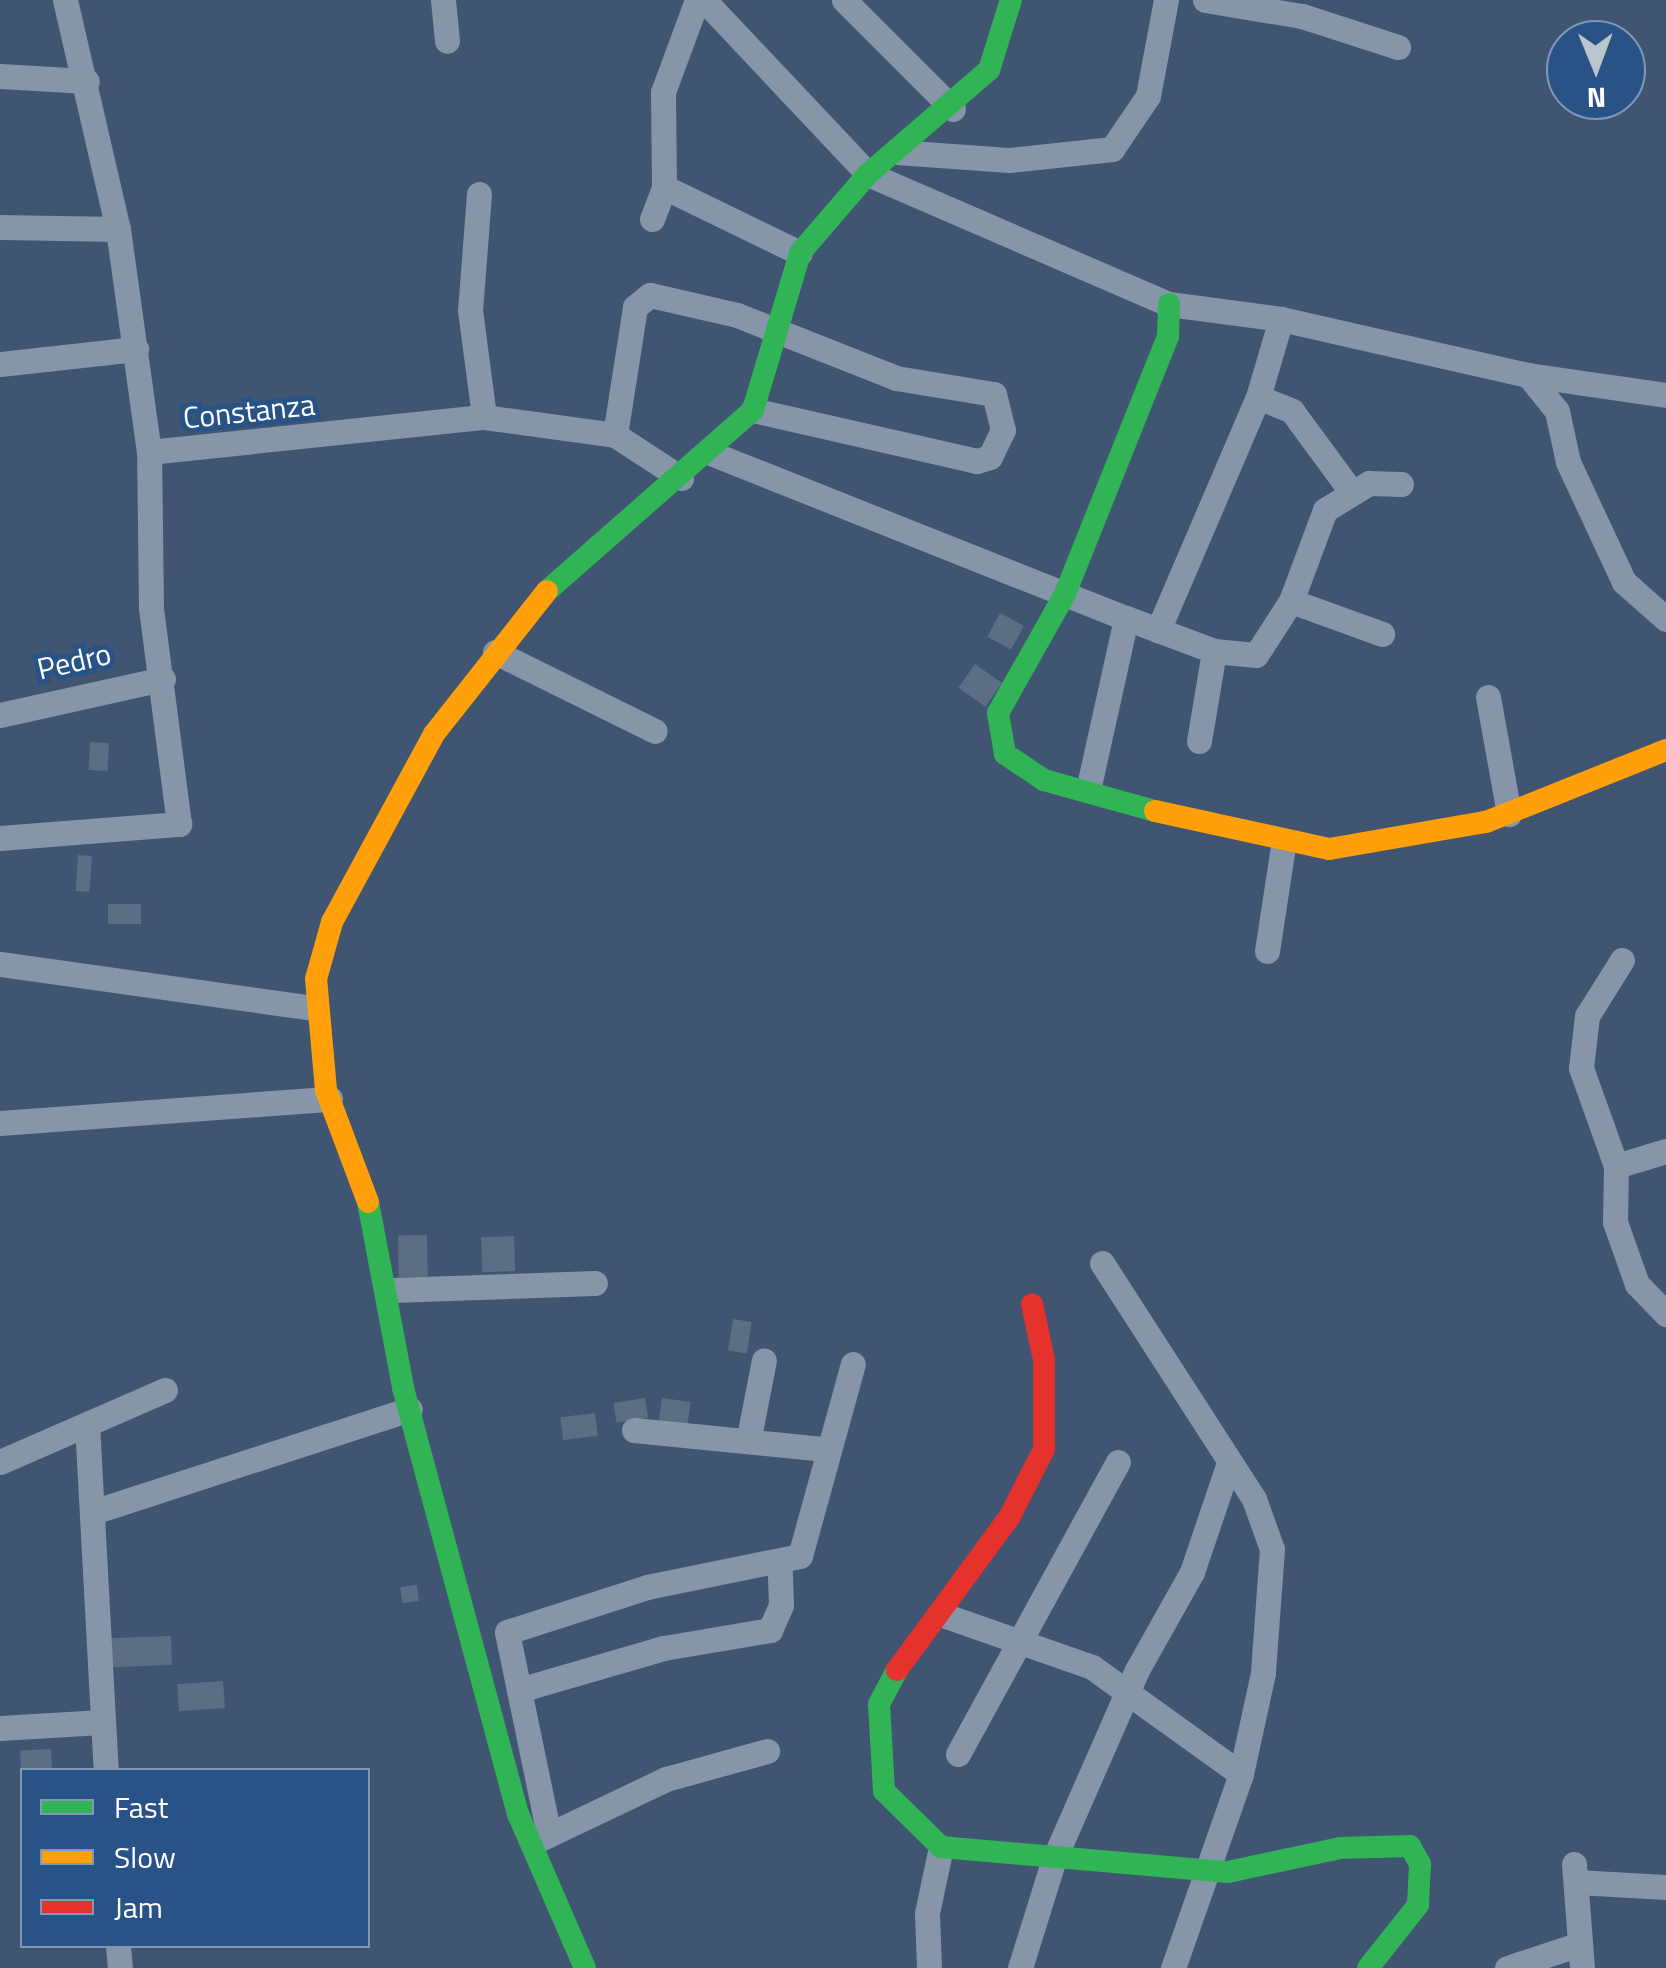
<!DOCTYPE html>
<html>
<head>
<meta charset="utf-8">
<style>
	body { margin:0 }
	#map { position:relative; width:1666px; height:1968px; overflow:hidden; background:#3f5571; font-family:"Titillium Web",sans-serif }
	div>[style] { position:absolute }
	.building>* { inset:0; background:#5c6e84; transform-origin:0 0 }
	.street>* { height:25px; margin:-12.5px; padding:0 12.5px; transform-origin:12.5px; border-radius:12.5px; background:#8695a7 }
	.fast>* { height:22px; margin:-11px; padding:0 11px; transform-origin:11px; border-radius:11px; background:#30b455 }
	.slow>* { height:22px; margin:-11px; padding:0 11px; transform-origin:11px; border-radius:11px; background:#ff9f0a }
	.jam>* { height:22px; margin:-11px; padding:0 11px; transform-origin:11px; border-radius:11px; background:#e5322d }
	span { translate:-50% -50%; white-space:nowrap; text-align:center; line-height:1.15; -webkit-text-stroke:10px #295387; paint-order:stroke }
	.street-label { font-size:30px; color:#fff }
	.legend { position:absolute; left:20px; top:1768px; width:350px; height:180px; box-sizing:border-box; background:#295387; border:2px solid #7f98b7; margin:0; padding:12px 18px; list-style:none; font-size:30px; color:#fff }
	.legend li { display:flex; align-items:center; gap:20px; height:50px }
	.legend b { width:50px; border:2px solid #7f98b7 }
	.north { position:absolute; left:1546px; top:20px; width:100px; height:100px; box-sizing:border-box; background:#295387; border:2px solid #7f98b7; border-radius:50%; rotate:179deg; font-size:28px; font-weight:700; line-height:40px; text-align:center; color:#fff }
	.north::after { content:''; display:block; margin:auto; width:35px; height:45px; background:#bcc4cd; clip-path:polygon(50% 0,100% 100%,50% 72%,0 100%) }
</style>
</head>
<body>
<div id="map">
	<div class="building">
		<div style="left:1000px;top:613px;width:27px;height:27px;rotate:28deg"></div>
		<div style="left:975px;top:664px;width:33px;height:29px;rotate:35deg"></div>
		<div style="left:90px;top:742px;width:19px;height:28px;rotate:3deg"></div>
		<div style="left:78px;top:855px;width:14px;height:36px;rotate:4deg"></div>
		<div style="left:108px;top:904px;width:33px;height:20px"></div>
		<div style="left:427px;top:1235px;width:42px;height:29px;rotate:89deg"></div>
		<div style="left:514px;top:1236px;width:35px;height:33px;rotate:88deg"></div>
		<div style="left:733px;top:1319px;width:19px;height:32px;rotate:9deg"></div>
		<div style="left:645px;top:1398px;width:20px;height:32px;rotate:81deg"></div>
		<div style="left:662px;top:1398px;width:29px;height:23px;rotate:8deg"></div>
		<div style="left:595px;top:1413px;width:23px;height:35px;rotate:83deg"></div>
		<div style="left:417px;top:1585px;width:16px;height:17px;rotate:83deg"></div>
		<div style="left:171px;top:1636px;width:29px;height:64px;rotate:88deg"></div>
		<div style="left:223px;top:1681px;width:27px;height:46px;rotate:86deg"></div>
		<div style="left:51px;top:1749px;width:21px;height:31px;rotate:87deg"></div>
	</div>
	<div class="street">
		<div style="left:65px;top:0;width:235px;rotate:77deg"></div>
		<div style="left:118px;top:229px;width:225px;rotate:82.1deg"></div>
		<div style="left:149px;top:452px;width:337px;rotate:-6deg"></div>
		<div style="left:484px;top:417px;width:132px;rotate:7.8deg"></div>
		<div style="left:615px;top:435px;width:79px;rotate:33.1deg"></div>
		<div style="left:443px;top:0;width:41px;rotate:84.4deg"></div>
		<div style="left:704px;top:0;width:239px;rotate:46.7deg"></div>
		<div style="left:868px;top:174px;width:328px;rotate:23.4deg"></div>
		<div style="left:1169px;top:304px;width:113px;rotate:7.6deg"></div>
		<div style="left:1281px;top:319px;width:81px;rotate:106.4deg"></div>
		<div style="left:1258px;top:397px;width:254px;rotate:113.2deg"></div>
		<div style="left:844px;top:0;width:154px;rotate:45deg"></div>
		<div style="left:1205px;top:0;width:98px;rotate:9.4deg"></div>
		<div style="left:1302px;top:16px;width:101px;rotate:17.9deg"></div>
		<div style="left:0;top:76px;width:87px;rotate:3.3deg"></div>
		<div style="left:897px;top:152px;width:112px;rotate:4.1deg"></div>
		<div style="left:1009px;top:160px;width:104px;rotate:-6.1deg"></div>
		<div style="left:1112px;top:149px;width:64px;rotate:-55.8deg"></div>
		<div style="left:1148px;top:96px;width:98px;rotate:-79.4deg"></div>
		<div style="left:664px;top:187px;width:151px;rotate:25.9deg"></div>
		<div style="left:479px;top:194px;width:116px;rotate:94.4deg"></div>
		<div style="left:470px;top:310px;width:108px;rotate:82.5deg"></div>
		<div style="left:652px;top:219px;width:34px;rotate:-69deg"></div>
		<div style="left:664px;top:187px;width:95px;rotate:-90.6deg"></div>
		<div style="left:663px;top:92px;width:98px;rotate:-69.7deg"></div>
		<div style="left:0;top:227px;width:118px;rotate:1deg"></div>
		<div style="left:1281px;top:319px;width:253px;rotate:12.8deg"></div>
		<div style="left:1528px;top:375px;width:46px;rotate:51.1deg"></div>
		<div style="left:1557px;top:411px;width:52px;rotate:77.8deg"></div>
		<div style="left:1568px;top:462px;width:132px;rotate:65deg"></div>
		<div style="left:1624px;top:582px;width:56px;rotate:41.4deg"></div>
		<div style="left:0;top:364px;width:137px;rotate:-6.3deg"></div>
		<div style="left:1528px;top:375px;width:139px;rotate:8.2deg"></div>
		<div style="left:1258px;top:397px;width:37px;rotate:22deg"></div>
		<div style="left:1292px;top:411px;width:98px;rotate:53.7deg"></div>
		<div style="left:615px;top:435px;width:130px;rotate:-81.1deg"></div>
		<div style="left:635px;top:307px;width:19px;rotate:-39deg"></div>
		<div style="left:650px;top:295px;width:89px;rotate:12.9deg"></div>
		<div style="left:737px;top:315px;width:171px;rotate:21.6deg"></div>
		<div style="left:896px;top:378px;width:99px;rotate:9.3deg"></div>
		<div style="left:994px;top:394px;width:37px;rotate:76deg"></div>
		<div style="left:1003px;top:430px;width:30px;rotate:116deg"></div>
		<div style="left:990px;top:457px;width:14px;rotate:163deg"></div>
		<div style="left:977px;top:461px;width:230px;rotate:-167.2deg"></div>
		<div style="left:713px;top:454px;width:444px;rotate:21.7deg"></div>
		<div style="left:1291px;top:601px;width:97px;rotate:19.9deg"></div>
		<div style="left:495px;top:652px;width:178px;rotate:26.3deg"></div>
		<div style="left:1488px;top:697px;width:119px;rotate:79.8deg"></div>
		<div style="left:0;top:715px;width:167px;rotate:-12.5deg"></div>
		<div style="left:1199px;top:741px;width:91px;rotate:-80.5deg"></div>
		<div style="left:1088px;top:790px;width:176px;rotate:-77.5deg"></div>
		<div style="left:1126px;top:618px;width:94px;rotate:20.6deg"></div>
		<div style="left:1214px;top:651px;width:42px;rotate:5.4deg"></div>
		<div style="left:1256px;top:655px;width:64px;rotate:-57.1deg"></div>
		<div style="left:1291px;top:601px;width:97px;rotate:-69.5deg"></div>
		<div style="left:1325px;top:510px;width:52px;rotate:-31.5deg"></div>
		<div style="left:1369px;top:483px;width:32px;rotate:2deg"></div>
		<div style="left:0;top:838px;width:180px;rotate:-4.5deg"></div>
		<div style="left:179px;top:824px;width:218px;rotate:-97.4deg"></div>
		<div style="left:151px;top:608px;width:156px;rotate:-90.7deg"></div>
		<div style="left:1267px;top:951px;width:106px;rotate:-81.3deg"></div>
		<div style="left:1622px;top:960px;width:66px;rotate:122deg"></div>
		<div style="left:1587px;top:1016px;width:52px;rotate:96.6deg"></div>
		<div style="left:1581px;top:1068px;width:104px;rotate:70.3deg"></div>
		<div style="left:1616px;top:1166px;width:56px;rotate:91deg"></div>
		<div style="left:1615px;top:1222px;width:66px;rotate:70.5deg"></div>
		<div style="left:1637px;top:1284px;width:42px;rotate:46deg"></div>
		<div style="left:0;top:964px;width:316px;rotate:8deg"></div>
		<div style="left:0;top:1123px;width:331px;rotate:-4.2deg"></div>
		<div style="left:1616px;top:1166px;width:52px;rotate:-16.7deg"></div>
		<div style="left:1102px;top:1263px;width:281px;rotate:57.2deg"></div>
		<div style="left:1254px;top:1499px;width:53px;rotate:70.2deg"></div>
		<div style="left:1272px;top:1549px;width:124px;rotate:94.2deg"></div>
		<div style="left:1263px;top:1673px;width:103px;rotate:102.3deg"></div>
		<div style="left:1241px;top:1774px;width:206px;rotate:109.3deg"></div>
		<div style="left:392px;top:1290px;width:203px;rotate:-2deg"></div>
		<div style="left:87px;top:1424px;width:347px;rotate:86.9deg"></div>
		<div style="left:634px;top:1430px;width:192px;rotate:5.7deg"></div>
		<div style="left:749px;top:1437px;width:78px;rotate:-79deg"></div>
		<div style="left:0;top:1462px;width:180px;rotate:-23.6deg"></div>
		<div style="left:93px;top:1512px;width:333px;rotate:-18deg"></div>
		<div style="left:943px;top:1615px;width:158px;rotate:19.2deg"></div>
		<div style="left:1092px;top:1667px;width:183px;rotate:35.7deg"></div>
		<div style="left:519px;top:1690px;width:151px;rotate:-16.2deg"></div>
		<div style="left:664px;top:1648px;width:108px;rotate:-9.6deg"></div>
		<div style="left:770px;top:1630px;width:27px;rotate:-66deg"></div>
		<div style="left:781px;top:1605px;width:38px;rotate:-92deg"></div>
		<div style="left:0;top:1728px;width:102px;rotate:-3.4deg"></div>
		<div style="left:958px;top:1754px;width:333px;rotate:-61.3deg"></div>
		<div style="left:549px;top:1835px;width:207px;rotate:-101.7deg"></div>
		<div style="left:507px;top:1632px;width:147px;rotate:-17.8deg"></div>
		<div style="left:647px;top:1587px;width:156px;rotate:-11.5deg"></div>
		<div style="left:800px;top:1556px;width:199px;rotate:-74.6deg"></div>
		<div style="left:538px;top:1840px;width:142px;rotate:-25.5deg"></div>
		<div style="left:666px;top:1779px;width:105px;rotate:-15.5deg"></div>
		<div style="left:1574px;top:1864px;width:104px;rotate:85.6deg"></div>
		<div style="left:1576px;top:1882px;width:90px;rotate:3.2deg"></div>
		<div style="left:118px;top:1946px;width:22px;rotate:85deg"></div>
		<div style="left:929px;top:1968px;width:55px;rotate:-92.1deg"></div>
		<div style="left:927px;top:1913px;width:67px;rotate:-78deg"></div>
		<div style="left:1020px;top:1968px;width:114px;rotate:-72.7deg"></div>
		<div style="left:1054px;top:1859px;width:206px;rotate:-66.3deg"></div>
		<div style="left:1137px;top:1670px;width:112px;rotate:-60.7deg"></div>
		<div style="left:1192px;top:1572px;width:115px;rotate:-71.3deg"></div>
		<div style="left:1507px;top:1968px;width:74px;rotate:-18.2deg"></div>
	</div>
	<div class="fast">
		<div style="left:547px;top:591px;width:274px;rotate:-41.3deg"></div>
		<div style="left:753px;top:410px;width:164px;rotate:-73.3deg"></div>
		<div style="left:800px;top:253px;width:104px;rotate:-49.3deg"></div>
		<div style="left:868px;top:174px;width:160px;rotate:-40.7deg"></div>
		<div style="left:989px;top:70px;width:73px;rotate:-72.6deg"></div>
		<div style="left:1155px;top:811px;width:115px;rotate:-164.4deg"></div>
		<div style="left:1044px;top:780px;width:47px;rotate:-146.3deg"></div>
		<div style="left:1005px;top:754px;width:42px;rotate:-99.7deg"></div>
		<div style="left:998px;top:713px;width:137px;rotate:-60.6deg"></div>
		<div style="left:1065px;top:594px;width:278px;rotate:-68.2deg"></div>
		<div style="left:1168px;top:336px;width:32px;rotate:-88deg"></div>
		<div style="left:368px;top:1202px;width:189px;rotate:79.3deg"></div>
		<div style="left:403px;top:1388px;width:441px;rotate:74.9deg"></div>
		<div style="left:518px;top:1814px;width:168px;rotate:66.5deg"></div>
		<div style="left:897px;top:1670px;width:38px;rotate:118deg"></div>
		<div style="left:879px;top:1704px;width:87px;rotate:86.7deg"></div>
		<div style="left:884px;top:1791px;width:80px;rotate:44.5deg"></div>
		<div style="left:941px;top:1847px;width:288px;rotate:5deg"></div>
		<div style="left:1228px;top:1872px;width:115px;rotate:-12.1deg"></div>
		<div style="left:1340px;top:1848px;width:70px;rotate:-1.6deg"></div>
		<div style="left:1410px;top:1846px;width:21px;rotate:61deg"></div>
		<div style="left:1420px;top:1864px;width:41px;rotate:92.8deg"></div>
		<div style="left:1418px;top:1905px;width:80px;rotate:128.4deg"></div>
	</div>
	<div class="slow">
		<div style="left:1155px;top:811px;width:178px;rotate:12.3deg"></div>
		<div style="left:1329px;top:849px;width:159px;rotate:-9.8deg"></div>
		<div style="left:1486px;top:822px;width:194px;rotate:-21.8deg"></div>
		<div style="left:368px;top:1202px;width:120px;rotate:-110.6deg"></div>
		<div style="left:326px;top:1090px;width:111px;rotate:-95.1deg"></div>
		<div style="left:316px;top:979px;width:59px;rotate:-74.3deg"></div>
		<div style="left:332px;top:922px;width:214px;rotate:-61.5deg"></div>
		<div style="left:434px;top:734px;width:182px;rotate:-51.7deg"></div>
	</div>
	<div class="jam">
		<div style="left:897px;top:1670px;width:191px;rotate:-53.7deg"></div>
		<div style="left:1010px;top:1516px;width:75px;rotate:-63.1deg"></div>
		<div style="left:1044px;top:1449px;width:89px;rotate:-90deg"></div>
		<div style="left:1044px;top:1360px;width:57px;rotate:-102.1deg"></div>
	</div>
	<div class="street-label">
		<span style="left:249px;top:411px;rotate:-6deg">Constanza</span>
		<span style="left:74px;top:661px;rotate:-13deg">Pedro</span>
	</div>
	<ul class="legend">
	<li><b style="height:12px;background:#30b455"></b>Fast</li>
	<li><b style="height:12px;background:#ff9f0a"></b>Slow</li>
	<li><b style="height:12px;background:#e5322d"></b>Jam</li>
	</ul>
	<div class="north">N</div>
</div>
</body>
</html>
